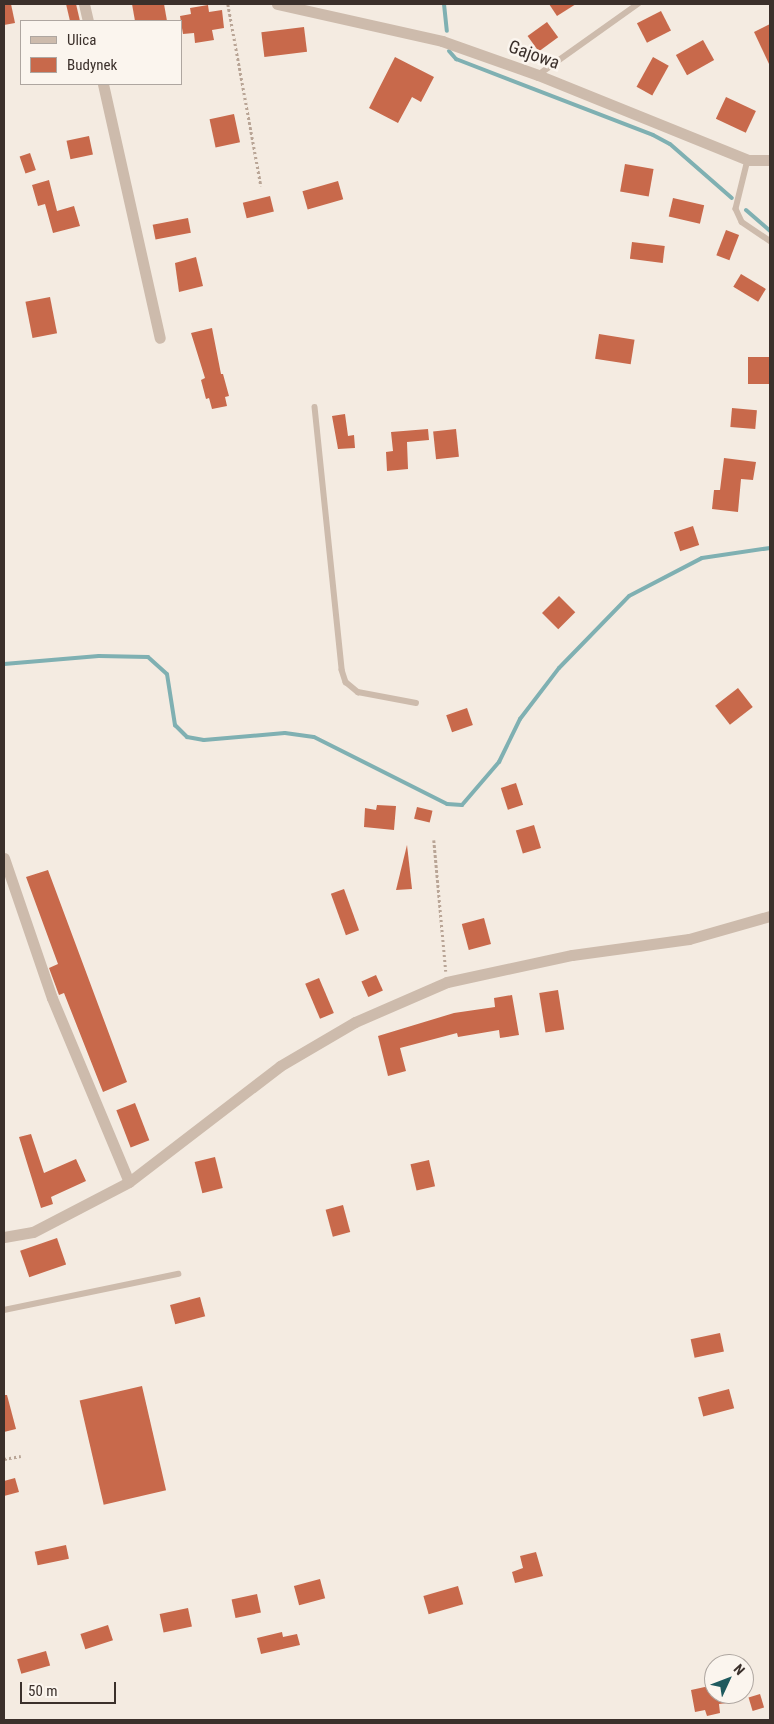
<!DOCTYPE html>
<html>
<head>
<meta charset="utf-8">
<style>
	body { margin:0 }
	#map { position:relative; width:774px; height:1724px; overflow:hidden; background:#f4ebe1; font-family:"Roboto Condensed",sans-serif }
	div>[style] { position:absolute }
	.stream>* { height:4px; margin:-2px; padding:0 2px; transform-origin:2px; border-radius:2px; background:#7fb0b2 }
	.building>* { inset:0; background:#c8694b; transform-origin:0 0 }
	.path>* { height:2.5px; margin-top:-1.25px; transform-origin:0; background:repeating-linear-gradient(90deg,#b9a596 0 2.5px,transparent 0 5px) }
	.lane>* { height:5.5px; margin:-2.75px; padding:0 2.75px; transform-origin:2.75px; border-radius:2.75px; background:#cdbbac }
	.street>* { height:11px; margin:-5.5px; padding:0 5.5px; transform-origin:5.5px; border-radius:5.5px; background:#cdbbac }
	span { translate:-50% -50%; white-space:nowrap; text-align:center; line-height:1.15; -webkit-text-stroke:5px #fbf5ee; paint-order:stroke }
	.street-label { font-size:18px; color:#3b302b }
	.frame { position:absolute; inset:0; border:5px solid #3b302b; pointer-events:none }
	.legend { position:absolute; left:20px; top:20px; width:162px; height:65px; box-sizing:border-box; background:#fbf5ee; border:1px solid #aea6a0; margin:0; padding:6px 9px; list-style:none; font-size:15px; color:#3b302b }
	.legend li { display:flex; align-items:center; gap:10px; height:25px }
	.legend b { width:25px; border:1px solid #aea6a0 }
	.north { position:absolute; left:704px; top:1654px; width:50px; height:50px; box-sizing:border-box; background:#fbf5ee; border:1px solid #aea6a0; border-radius:50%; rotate:47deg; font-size:14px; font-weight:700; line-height:20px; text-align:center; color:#3b302b }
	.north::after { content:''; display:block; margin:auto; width:18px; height:22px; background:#1f5a5e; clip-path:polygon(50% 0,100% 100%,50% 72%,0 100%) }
	.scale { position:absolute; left:20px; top:1682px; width:96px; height:22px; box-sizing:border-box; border:2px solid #3b302b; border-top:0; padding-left:6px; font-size:15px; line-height:18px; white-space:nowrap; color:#3b302b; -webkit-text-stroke:4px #fbf5ee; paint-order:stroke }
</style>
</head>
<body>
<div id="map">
	<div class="stream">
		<div style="left:444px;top:4px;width:27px;rotate:84deg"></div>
		<div style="left:449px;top:51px;width:11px;rotate:49deg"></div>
		<div style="left:456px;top:59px;width:211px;rotate:21.1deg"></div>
		<div style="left:653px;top:135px;width:19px;rotate:28deg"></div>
		<div style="left:670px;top:144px;width:82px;rotate:41.1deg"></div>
		<div style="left:746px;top:210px;width:32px;rotate:41deg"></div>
		<div style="left:4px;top:664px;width:95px;rotate:-4.8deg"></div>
		<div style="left:99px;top:656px;width:49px;rotate:1.2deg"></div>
		<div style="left:148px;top:657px;width:25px;rotate:42deg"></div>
		<div style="left:167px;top:674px;width:52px;rotate:81.1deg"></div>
		<div style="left:175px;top:725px;width:17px;rotate:45deg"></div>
		<div style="left:187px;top:737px;width:17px;rotate:10deg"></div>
		<div style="left:204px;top:740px;width:81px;rotate:-4.9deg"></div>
		<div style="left:285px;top:733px;width:29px;rotate:8deg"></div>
		<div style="left:314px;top:737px;width:149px;rotate:26.7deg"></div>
		<div style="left:447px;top:804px;width:15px;rotate:4deg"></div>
		<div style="left:462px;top:805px;width:57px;rotate:-49.3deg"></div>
		<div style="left:499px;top:762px;width:48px;rotate:-64deg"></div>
		<div style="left:520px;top:719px;width:64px;rotate:-52.6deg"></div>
		<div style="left:559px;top:668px;width:100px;rotate:-45.8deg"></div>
		<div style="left:629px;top:596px;width:82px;rotate:-27.5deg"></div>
		<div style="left:702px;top:558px;width:69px;rotate:-8.4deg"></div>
	</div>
	<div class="building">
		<div style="clip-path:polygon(4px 4px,11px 4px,15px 23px,4px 25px)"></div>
		<div style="clip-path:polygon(66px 4px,76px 4px,80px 21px,70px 21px)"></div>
		<div style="clip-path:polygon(132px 4px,164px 4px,167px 21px,135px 21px)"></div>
		<div style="clip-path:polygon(549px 4px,576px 4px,557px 16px)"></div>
		<div style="clip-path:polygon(208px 5px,209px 12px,222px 10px,224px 28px,212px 30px,214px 40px,195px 43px,194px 33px,183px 34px,180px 16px,191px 14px,190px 8px)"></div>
		<div style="left:661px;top:11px;width:22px;height:27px;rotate:63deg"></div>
		<div style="left:547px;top:22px;width:19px;height:24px;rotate:54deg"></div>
		<div style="clip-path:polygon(770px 24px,770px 66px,754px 32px)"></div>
		<div style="left:304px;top:27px;width:25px;height:43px;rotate:83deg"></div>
		<div style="left:703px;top:40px;width:23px;height:31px;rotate:61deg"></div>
		<div style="clip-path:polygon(395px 57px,434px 77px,421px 102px,412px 97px,398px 123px,369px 108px)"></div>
		<div style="left:653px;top:57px;width:18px;height:34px;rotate:29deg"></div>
		<div style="left:726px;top:97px;width:33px;height:24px;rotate:25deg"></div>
		<div style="left:234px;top:114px;width:29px;height:25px;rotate:78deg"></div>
		<div style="left:89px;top:136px;width:19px;height:23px;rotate:78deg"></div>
		<div style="left:30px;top:153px;width:18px;height:11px;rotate:71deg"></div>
		<div style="left:625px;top:164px;width:29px;height:28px;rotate:10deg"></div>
		<div style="clip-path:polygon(49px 180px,57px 211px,74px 206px,80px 226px,53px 233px,45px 204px,38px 206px,32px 185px)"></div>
		<div style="left:338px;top:181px;width:19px;height:37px;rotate:74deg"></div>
		<div style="left:270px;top:196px;width:16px;height:28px;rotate:76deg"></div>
		<div style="left:673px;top:198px;width:32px;height:19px;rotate:13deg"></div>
		<div style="left:188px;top:218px;width:15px;height:36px;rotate:79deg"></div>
		<div style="left:726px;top:230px;width:14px;height:27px;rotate:21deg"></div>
		<div style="left:632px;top:242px;width:33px;height:17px;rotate:7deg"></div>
		<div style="clip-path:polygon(196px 257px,203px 286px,179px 292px,175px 263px)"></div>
		<div style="left:741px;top:274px;width:29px;height:15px;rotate:31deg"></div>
		<div style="left:50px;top:297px;width:37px;height:25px;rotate:79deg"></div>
		<div style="clip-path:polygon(212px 328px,221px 374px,223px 374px,229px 396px,225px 397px,227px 406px,212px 409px,209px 398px,206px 399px,201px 380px,205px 378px,191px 333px)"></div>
		<div style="left:599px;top:334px;width:36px;height:25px;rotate:9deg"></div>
		<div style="left:748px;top:357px;width:21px;height:27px"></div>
		<div style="left:732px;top:408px;width:25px;height:19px;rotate:5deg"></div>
		<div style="clip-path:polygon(345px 414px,348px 436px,354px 435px,355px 448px,338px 449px,332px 416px)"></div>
		<div style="clip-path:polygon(428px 429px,429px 440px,407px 442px,408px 469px,387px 471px,386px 452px,393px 451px,391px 432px)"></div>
		<div style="left:456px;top:429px;width:28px;height:23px;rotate:84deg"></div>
		<div style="clip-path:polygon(724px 458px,756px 462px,753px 480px,741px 479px,738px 512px,712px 509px,714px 490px,720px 490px)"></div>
		<div style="left:693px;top:526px;width:20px;height:20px;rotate:72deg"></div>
		<div style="left:559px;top:596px;width:23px;height:24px;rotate:45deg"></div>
		<div style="left:738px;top:688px;width:24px;height:29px;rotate:52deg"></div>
		<div style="left:467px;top:708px;width:18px;height:22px;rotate:71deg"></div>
		<div style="left:516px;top:783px;width:23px;height:16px;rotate:72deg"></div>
		<div style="clip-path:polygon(377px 805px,396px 806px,394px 830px,364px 827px,365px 808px,376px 810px)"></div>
		<div style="left:417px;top:807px;width:16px;height:12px;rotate:14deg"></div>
		<div style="left:534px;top:825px;width:24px;height:19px;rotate:73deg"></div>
		<div style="clip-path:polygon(407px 845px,412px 889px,396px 890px)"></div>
		<div style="clip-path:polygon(48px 870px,127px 1082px,103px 1092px,64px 993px,59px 995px,49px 968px,58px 964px,26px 877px)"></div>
		<div style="left:344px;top:889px;width:44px;height:14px;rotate:70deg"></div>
		<div style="left:484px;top:918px;width:27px;height:23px;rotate:75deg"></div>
		<div style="left:376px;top:975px;width:17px;height:16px;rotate:66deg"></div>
		<div style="left:319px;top:978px;width:38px;height:15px;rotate:67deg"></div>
		<div style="left:558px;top:990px;width:40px;height:19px;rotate:81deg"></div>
		<div style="clip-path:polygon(512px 995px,519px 1035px,500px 1038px,499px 1030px,458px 1037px,457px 1033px,400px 1048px,406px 1071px,388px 1076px,378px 1036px,454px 1013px,495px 1007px,494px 998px)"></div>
		<div style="left:135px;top:1103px;width:40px;height:20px;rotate:69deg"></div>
		<div style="clip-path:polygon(31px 1134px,44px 1173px,76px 1159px,86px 1181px,51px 1197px,53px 1204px,41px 1208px,19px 1137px)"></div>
		<div style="left:215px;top:1157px;width:32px;height:21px;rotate:76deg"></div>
		<div style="left:429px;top:1160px;width:27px;height:19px;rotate:77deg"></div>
		<div style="left:343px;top:1205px;width:28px;height:18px;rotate:75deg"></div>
		<div style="left:57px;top:1238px;width:28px;height:39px;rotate:71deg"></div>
		<div style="left:200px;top:1297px;width:20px;height:31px;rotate:75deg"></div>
		<div style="left:720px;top:1333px;width:19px;height:30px;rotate:78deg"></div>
		<div style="left:142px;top:1386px;width:107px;height:64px;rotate:77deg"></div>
		<div style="left:729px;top:1389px;width:20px;height:32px;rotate:75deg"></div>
		<div style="clip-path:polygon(4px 1395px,7px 1395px,16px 1429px,4px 1432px)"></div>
		<div style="clip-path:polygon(15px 1478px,19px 1492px,4px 1496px,4px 1481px)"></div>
		<div style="left:66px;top:1545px;width:14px;height:32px;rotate:78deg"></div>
		<div style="clip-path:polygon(536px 1552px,543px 1576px,515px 1583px,512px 1572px,523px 1568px,520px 1556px)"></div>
		<div style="left:320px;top:1579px;width:20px;height:27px;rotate:75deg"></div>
		<div style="left:458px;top:1586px;width:19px;height:36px;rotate:74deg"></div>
		<div style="left:257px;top:1594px;width:19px;height:26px;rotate:78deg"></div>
		<div style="left:188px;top:1608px;width:19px;height:29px;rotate:78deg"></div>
		<div style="left:108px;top:1625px;width:16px;height:29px;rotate:72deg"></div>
		<div style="clip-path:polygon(282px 1632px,283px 1637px,297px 1634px,300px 1645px,261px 1654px,257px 1638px)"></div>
		<div style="left:46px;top:1651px;width:15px;height:30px;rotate:74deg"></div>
		<div style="clip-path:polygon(714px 1685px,714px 1694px,725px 1694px,727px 1703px,719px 1704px,720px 1713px,707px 1716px,705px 1710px,695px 1712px,691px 1690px)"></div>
		<div style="left:760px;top:1694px;width:14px;height:12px;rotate:73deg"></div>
	</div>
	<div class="path">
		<div style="left:228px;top:4px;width:185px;rotate:79.7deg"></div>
		<div style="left:434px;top:840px;width:132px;rotate:84.8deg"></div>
		<div style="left:4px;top:1459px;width:17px;rotate:-10deg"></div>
	</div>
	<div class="lane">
		<div style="left:538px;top:75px;width:123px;rotate:-35.4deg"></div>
		<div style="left:748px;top:160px;width:50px;rotate:103.8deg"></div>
		<div style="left:736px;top:209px;width:14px;rotate:65deg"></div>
		<div style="left:742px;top:222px;width:34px;rotate:34deg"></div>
		<div style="left:315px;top:407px;width:264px;rotate:84.1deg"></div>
		<div style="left:342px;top:670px;width:13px;rotate:72deg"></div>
		<div style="left:346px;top:682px;width:16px;rotate:40deg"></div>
		<div style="left:358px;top:692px;width:59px;rotate:10.7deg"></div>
		<div style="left:4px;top:1310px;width:178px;rotate:-11.7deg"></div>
	</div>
	<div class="street">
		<div style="left:84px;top:4px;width:17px;rotate:77deg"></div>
		<div style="left:277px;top:4px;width:169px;rotate:12.6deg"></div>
		<div style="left:442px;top:41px;width:102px;rotate:19.5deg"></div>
		<div style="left:538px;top:75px;width:227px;rotate:22deg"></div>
		<div style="left:748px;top:160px;width:22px"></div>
		<div style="left:103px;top:84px;width:260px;rotate:77.4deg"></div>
		<div style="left:4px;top:858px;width:148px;rotate:71.1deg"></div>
		<div style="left:52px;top:998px;width:199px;rotate:67.3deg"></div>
		<div style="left:129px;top:1182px;width:190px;rotate:-37.5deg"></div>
		<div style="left:280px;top:1066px;width:87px;rotate:-30.4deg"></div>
		<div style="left:355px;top:1022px;width:100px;rotate:-23.5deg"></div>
		<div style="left:447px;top:982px;width:128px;rotate:-12.2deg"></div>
		<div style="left:572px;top:955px;width:118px;rotate:-7.8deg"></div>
		<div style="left:689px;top:939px;width:84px;rotate:-15.9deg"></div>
		<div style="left:4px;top:1237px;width:29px;rotate:-10deg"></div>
		<div style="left:33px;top:1232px;width:108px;rotate:-27.5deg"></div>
	</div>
	<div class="street-label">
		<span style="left:534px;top:55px;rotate:20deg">Gajowa</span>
	</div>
	<div class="frame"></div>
	<ul class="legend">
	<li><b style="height:6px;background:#cdbbac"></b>Ulica</li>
	<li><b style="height:14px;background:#c8694b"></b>Budynek</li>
	</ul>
	<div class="north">N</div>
	<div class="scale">50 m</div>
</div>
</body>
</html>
